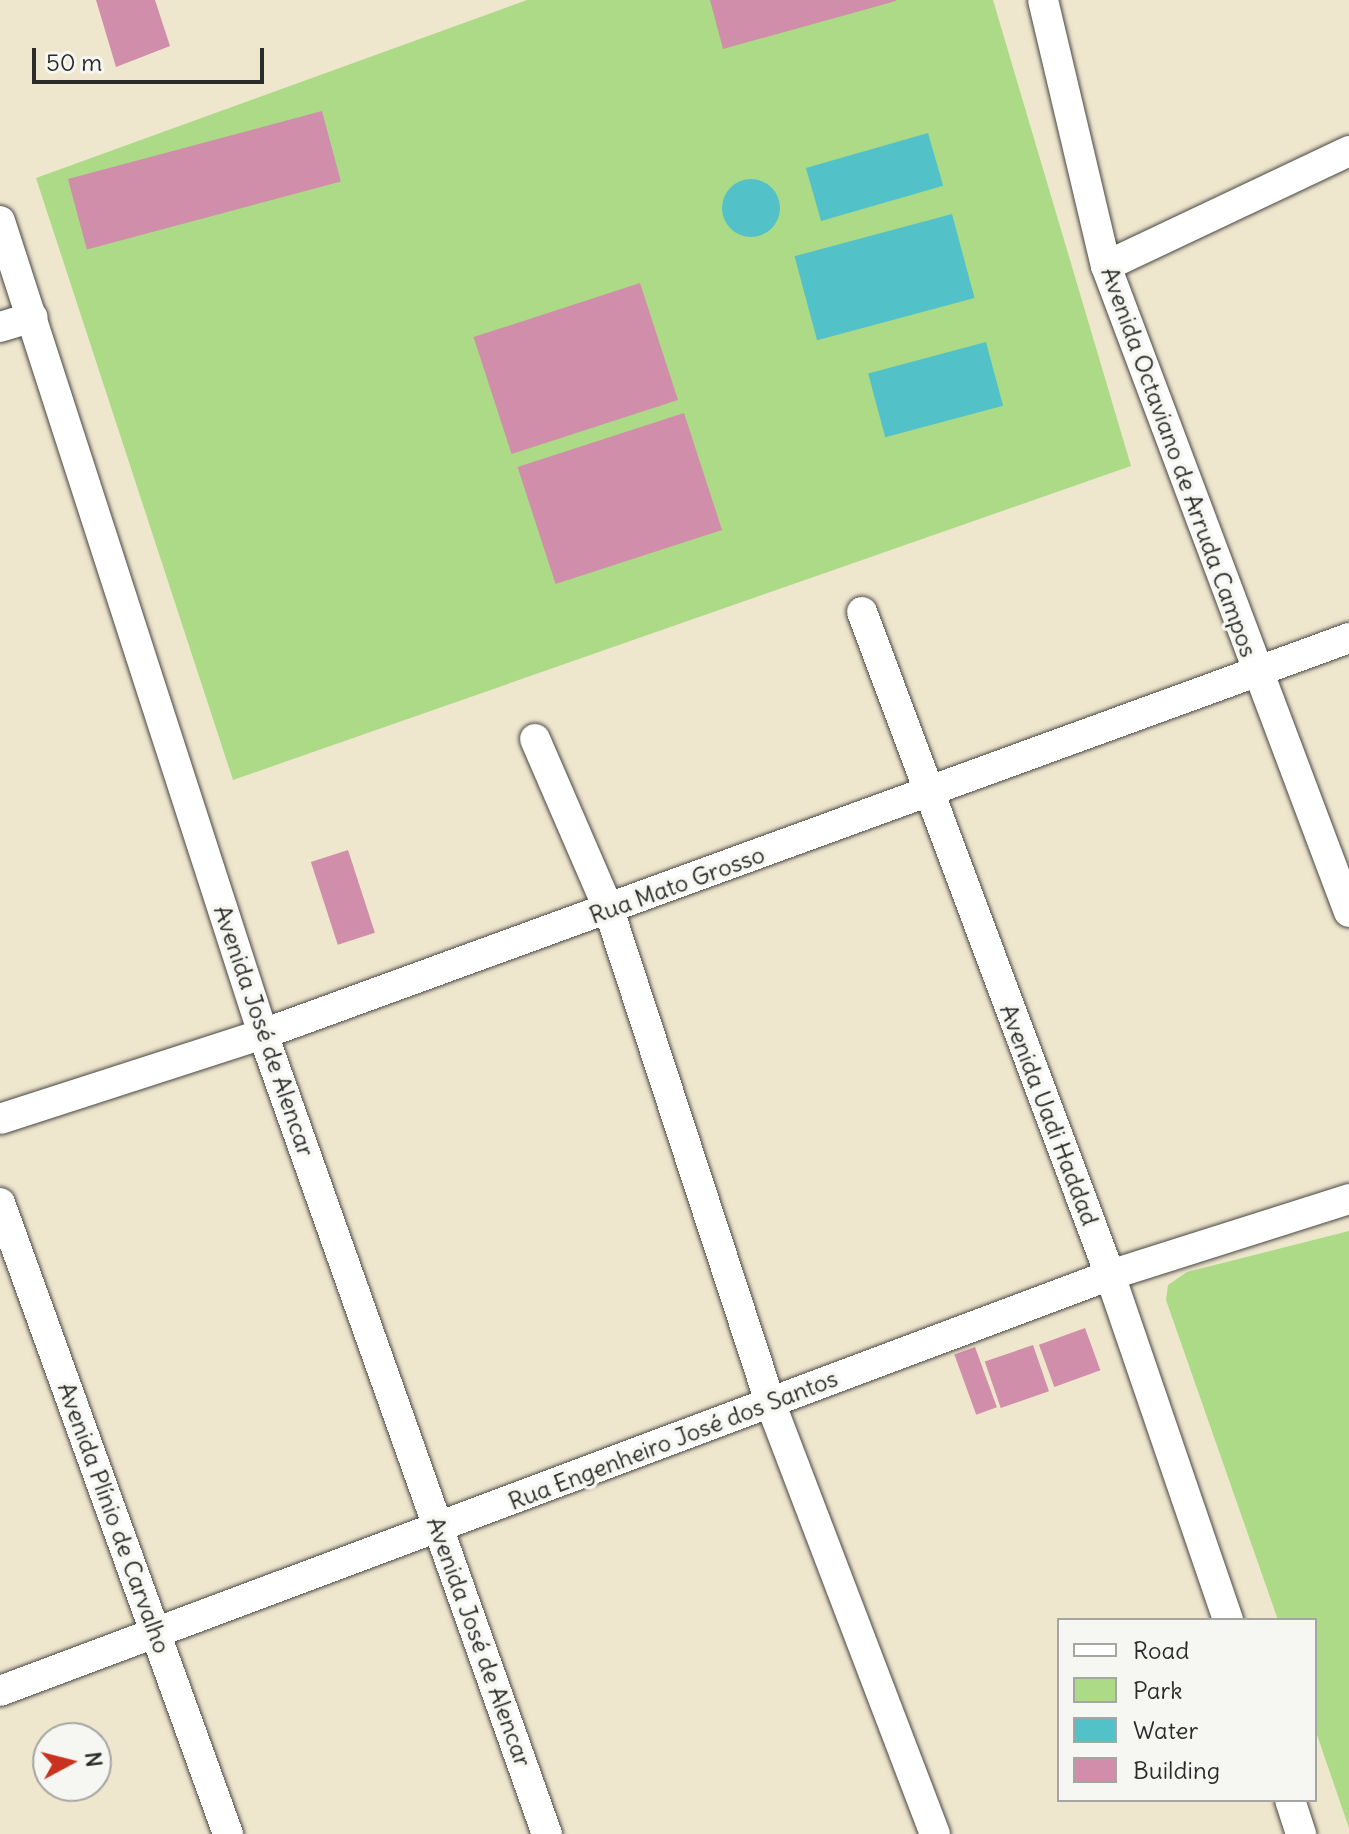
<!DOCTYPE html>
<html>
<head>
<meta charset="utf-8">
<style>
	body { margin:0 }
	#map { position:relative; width:1349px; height:1834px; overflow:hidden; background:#efe6ce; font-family:Delius,sans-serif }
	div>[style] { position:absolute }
	.green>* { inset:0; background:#acda87 }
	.water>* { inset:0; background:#53c1c8; transform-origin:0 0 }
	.round { border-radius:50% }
	.building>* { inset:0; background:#d08eaa; transform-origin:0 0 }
	.roads { filter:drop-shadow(0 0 2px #484743) drop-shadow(0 0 2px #484743) }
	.minor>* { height:30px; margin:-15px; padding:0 15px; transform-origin:15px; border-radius:15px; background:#fff }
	span { translate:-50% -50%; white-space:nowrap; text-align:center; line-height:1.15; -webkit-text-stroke:7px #f6f6f2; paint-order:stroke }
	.street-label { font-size:24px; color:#2b2b2b }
	.legend { position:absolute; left:1057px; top:1618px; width:260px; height:184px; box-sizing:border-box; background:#f6f6f2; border:2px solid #a5a5a2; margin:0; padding:10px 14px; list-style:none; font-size:24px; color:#2b2b2b }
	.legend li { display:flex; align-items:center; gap:16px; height:40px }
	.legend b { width:40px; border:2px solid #a5a5a2 }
	.north { position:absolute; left:32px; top:1722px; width:80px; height:80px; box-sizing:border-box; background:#f6f6f2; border:2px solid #a5a5a2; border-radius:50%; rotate:83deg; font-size:22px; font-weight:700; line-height:32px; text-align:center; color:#2b2b2b }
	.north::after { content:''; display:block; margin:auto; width:28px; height:36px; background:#c8321e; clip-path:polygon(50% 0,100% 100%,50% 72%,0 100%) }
	.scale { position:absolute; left:32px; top:48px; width:232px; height:36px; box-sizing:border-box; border:4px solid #2b2b2b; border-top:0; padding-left:10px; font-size:24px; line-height:28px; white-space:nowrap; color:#2b2b2b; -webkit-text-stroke:6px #f6f6f2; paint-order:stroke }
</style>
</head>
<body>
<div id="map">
	<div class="green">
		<div style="clip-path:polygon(527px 0,993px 0,1131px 466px,233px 780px,36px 178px)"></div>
		<div style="clip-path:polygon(1349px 1231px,1349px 1828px,1315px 1729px,1315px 1620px,1278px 1620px,1166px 1300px,1168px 1285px,1187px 1272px)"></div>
	</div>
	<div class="water">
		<div style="left:928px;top:133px;width:55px;height:127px;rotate:74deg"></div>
		<div class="round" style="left:722px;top:179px;width:58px;height:58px"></div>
		<div style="left:952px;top:214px;width:87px;height:163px;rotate:75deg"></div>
		<div style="left:986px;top:342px;width:66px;height:122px;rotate:75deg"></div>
	</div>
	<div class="building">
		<div style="clip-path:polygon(96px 0,155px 0,170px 46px,116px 67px)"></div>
		<div style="clip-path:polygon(710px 0,896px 0,896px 1px,723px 49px)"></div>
		<div style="left:322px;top:111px;width:73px;height:263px;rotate:75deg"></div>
		<div style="left:640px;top:283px;width:123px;height:175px;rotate:72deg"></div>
		<div style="left:684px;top:413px;width:123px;height:175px;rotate:72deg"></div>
		<div style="left:348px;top:850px;width:87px;height:39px;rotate:72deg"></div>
		<div style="left:1085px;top:1328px;width:45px;height:49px;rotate:70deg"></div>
		<div style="left:1033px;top:1345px;width:49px;height:51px;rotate:71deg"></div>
		<div style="left:975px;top:1347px;width:64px;height:22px;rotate:70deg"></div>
	</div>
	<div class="roads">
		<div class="minor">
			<div style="left:1043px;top:0;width:273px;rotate:76.7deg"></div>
			<div style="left:1106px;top:266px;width:690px;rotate:69.39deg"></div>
			<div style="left:0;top:221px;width:854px;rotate:72.07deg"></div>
			<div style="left:263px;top:1034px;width:849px;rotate:70.46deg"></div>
			<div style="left:1106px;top:266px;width:269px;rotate:-25.3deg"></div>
			<div style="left:0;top:327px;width:34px;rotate:-17deg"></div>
			<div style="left:862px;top:612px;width:708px;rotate:69.49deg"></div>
			<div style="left:1110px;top:1275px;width:365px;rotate:71.1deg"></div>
			<div style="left:535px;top:739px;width:186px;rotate:66.6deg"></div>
			<div style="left:609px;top:910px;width:518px;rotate:71.88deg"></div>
			<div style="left:770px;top:1402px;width:462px;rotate:69.1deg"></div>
			<div style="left:0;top:1119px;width:276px;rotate:-17.9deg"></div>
			<div style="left:263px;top:1034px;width:1156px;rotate:-20.03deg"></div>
			<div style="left:0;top:1203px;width:671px;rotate:70.13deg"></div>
			<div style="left:0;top:1691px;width:1185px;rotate:-20.54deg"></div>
			<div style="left:1110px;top:1275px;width:251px;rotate:-17.6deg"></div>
			<div style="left:1290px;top:1800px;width:36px;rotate:72deg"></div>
		</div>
	</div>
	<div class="street-label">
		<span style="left:1179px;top:462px;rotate:70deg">Avenida Octaviano de Arruda Campos</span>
		<span style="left:677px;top:885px;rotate:-20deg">Rua Mato Grosso</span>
		<span style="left:264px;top:1031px;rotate:71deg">Avenida José de Alencar</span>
		<span style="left:1049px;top:1115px;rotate:69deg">Avenida Uadi Haddad</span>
		<span style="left:673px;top:1440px;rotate:-21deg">Rua Engenheiro José dos Santos</span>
		<span style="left:114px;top:1518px;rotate:70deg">Avenida Plínio de Carvalho</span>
		<span style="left:479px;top:1642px;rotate:70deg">Avenida José de Alencar</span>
	</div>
	<ul class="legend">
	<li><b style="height:10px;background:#fff"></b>Road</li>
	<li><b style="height:22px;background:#acda87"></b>Park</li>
	<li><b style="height:22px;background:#53c1c8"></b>Water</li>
	<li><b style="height:22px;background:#d08eaa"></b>Building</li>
	</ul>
	<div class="north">N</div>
	<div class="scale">50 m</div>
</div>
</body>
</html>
